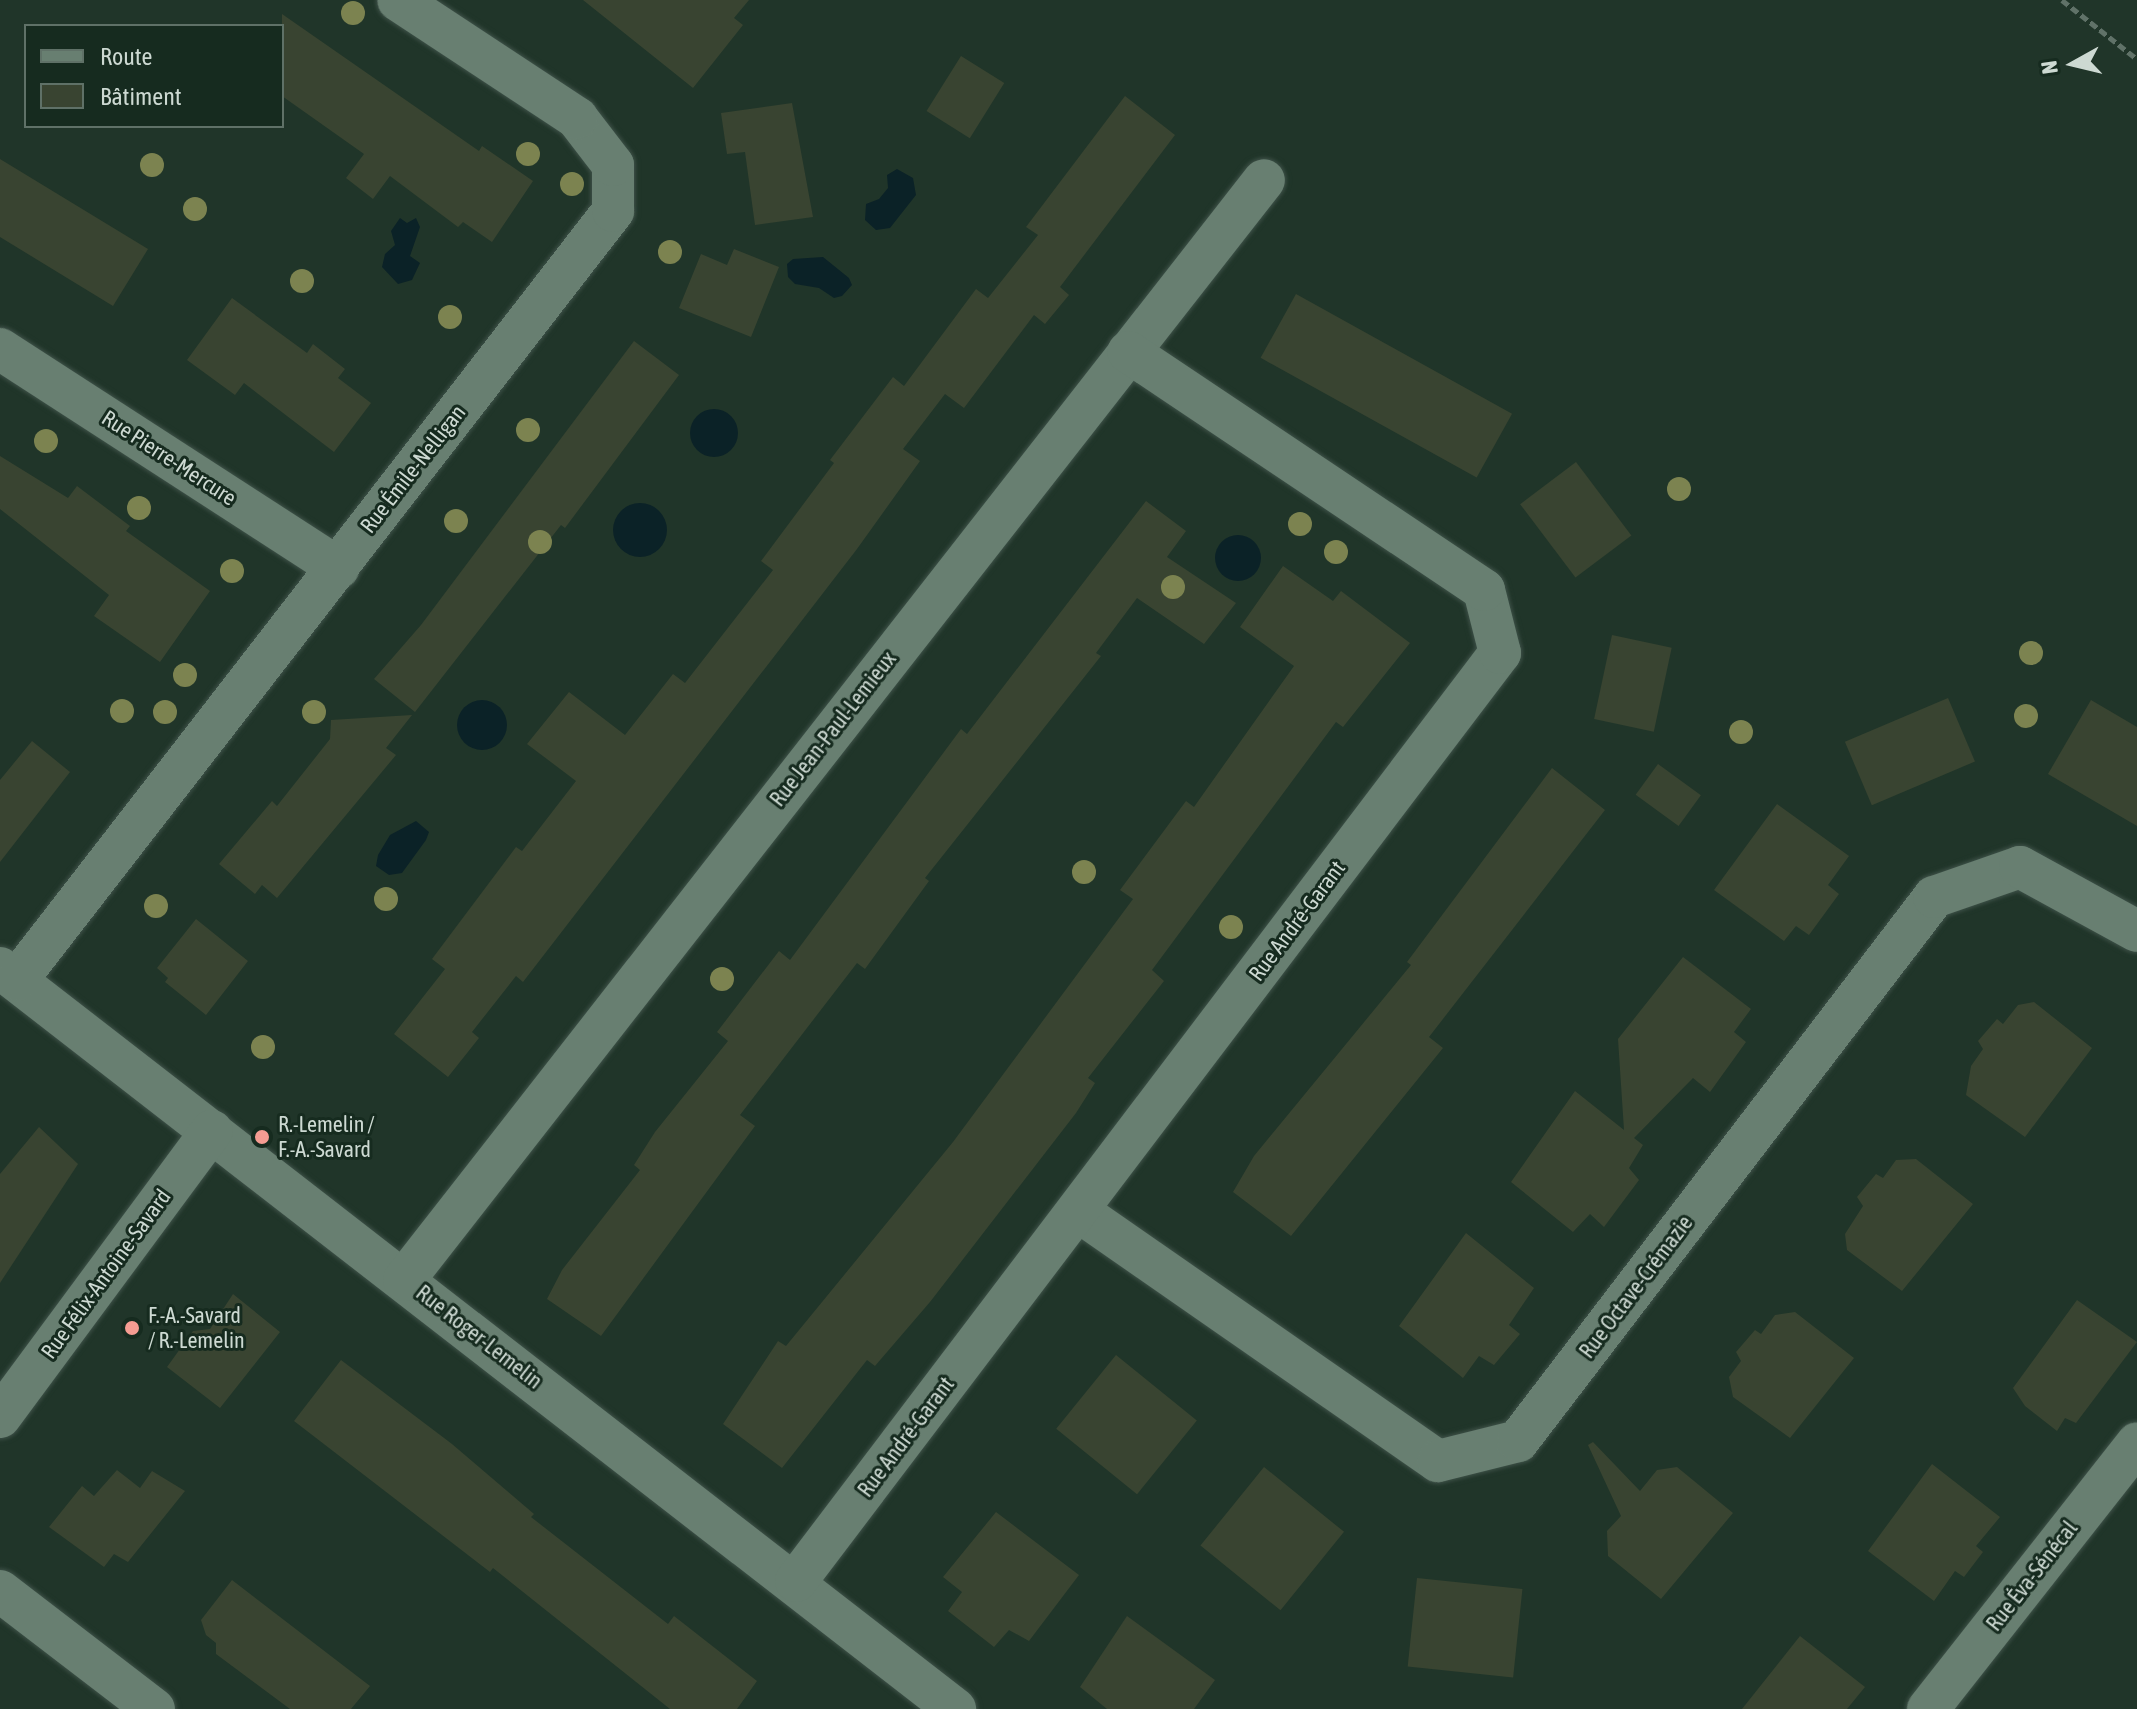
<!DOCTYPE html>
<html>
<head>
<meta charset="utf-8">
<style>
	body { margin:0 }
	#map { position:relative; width:2137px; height:1709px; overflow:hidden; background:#203529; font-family:"Asap Condensed",sans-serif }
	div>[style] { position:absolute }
	.water>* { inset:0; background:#0b2227 }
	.round { border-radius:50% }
	.building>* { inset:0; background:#394431; transform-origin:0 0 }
	.path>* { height:5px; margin-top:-2.5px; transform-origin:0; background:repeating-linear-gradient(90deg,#607268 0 8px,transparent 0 12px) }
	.roads { filter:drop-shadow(0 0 2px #3e5148) drop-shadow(0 0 2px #3e5148) }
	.minor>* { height:42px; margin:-21px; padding:0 21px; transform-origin:21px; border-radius:21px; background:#687f71 }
	.trees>* { width:24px; height:24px; margin:-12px; border-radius:50%; background:#7c8350 }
	.dots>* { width:22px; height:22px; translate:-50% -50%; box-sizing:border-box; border:4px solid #162b1f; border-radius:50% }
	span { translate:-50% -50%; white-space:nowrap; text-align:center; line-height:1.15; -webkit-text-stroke:6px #162b1f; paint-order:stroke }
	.street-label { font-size:22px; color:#cdd9d2 }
	.poi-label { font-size:22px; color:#cdd9d2 }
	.left { translate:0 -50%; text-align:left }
	.legend { position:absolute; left:24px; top:24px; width:260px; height:104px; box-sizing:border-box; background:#162b1f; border:2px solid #5f7167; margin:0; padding:10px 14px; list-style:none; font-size:24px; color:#cdd9d2 }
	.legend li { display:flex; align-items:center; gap:16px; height:40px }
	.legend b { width:40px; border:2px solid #5f7167 }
	.north { position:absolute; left:2033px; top:24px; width:80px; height:80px; -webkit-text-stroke:6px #162b1f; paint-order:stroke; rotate:262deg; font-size:22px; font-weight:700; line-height:32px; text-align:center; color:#cdd9d2 }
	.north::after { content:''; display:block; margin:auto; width:28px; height:36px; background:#cdd9d2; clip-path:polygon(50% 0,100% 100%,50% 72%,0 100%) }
</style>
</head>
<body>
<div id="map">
	<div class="water">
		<div style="clip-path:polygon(897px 169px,913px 178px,916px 195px,890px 228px,876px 230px,865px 220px,866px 204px,879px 199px,888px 188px,887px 175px)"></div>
		<div style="clip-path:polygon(400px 218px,407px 223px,416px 218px,420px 227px,410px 256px,420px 263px,412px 280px,398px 284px,382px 267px,385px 254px,395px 245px,391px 231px)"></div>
		<div style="clip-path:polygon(823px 257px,849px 278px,852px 285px,842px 296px,834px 298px,819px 288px,795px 284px,788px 277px,787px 264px,793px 259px)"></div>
		<div class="round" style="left:690px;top:409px;width:48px;height:48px"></div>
		<div class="round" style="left:613px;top:503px;width:54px;height:54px"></div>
		<div class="round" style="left:1215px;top:535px;width:46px;height:46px"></div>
		<div class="round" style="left:457px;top:700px;width:50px;height:50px"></div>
		<div style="clip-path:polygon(416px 821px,429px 832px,426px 840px,402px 873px,389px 875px,376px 866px,378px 855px,390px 835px)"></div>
	</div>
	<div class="building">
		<div style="clip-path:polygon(583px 0,749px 0,734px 18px,743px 25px,693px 88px)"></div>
		<div style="clip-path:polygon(282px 14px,479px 151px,482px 146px,533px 181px,492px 242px,463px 222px,458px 227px,390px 176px,373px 199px,346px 178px,364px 154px,282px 96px)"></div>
		<div style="left:961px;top:56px;width:51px;height:65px;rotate:32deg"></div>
		<div style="clip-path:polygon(1125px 96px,1175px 135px,1060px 287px,1069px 295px,1045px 324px,1034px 315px,964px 408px,945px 394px,903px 449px,920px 461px,857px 549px,523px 982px,516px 976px,472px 1032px,479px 1038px,448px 1077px,394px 1034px,445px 969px,432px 959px,516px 847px,522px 851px,576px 781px,527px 744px,569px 692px,625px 735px,673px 674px,685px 683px,773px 570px,761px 561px,834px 463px,830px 460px,893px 377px,904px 386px,976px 289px,988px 298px,1038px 235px,1026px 227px)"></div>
		<div style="clip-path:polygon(792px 103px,813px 217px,755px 225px,745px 152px,727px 154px,721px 113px)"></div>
		<div style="clip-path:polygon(0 159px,148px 249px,113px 306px,0 237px)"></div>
		<div style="clip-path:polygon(734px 249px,779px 267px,751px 337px,679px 308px,701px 254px,727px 265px)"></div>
		<div style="left:1296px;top:294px;width:247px;height:73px;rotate:29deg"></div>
		<div style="clip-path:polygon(232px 298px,307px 353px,313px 344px,345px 369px,338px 378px,371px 403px,334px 452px,244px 383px,235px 395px,187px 360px)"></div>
		<div style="clip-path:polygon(634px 341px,679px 375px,565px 528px,561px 525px,415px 712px,374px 679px,421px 625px)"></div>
		<div style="clip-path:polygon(0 456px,68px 498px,77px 486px,130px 526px,126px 531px,210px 591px,160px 662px,94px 616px,109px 595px,0 509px)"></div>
		<div style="left:1576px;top:462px;width:92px;height:70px;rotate:53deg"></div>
		<div style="clip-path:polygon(1146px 501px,1186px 531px,1167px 557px,1236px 603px,1204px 644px,1137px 598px,1096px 653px,1101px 656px,925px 878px,929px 881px,865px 969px,857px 963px,740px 1115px,755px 1126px,601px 1336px,547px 1299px,562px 1270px,640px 1170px,634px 1165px,655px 1132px,728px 1041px,717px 1032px,779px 951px,790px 960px,961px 729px,967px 734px)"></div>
		<div style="clip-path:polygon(1283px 566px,1333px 601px,1341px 591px,1410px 643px,1343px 727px,1336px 722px,1152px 970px,1164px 981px,1088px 1078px,1095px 1083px,1076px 1113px,930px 1302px,875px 1366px,867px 1360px,782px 1468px,723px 1424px,778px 1341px,786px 1346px,953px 1142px,1133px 899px,1120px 890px,1186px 801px,1194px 807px,1294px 666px,1240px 627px)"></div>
		<div style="left:1612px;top:635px;width:61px;height:86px;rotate:12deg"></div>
		<div style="left:1948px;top:698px;width:69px;height:112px;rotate:67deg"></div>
		<div style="clip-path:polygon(2091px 700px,2137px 727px,2137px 826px,2048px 774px)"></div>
		<div style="clip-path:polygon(412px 715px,386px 748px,396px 755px,277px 898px,262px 885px,255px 894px,219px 864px,272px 801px,277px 806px,330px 739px,331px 720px)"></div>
		<div style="clip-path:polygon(32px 741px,70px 772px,0 862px,0 780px)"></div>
		<div style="left:1658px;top:764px;width:53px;height:38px;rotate:36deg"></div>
		<div style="clip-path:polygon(1552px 768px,1605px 810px,1429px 1037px,1443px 1048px,1291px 1236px,1233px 1192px,1254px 1156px,1411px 965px,1407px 962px)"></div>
		<div style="clip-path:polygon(1777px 804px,1849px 856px,1828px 885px,1839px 894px,1809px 935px,1796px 926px,1784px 941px,1714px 890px)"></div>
		<div style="clip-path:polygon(196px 919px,248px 961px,206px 1015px,165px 982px,168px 978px,157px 968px)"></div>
		<div style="clip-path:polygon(1683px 957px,1751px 1009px,1734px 1032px,1746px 1042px,1710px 1092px,1693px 1078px,1634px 1138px,1643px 1145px,1629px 1168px,1639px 1180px,1604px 1227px,1590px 1214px,1573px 1232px,1511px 1182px,1575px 1091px,1624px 1130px,1618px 1039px)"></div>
		<div style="clip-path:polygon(2034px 1002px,2092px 1048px,2025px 1137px,1966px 1095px,1971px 1066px,1983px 1049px,1978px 1041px,1997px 1019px,2003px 1024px,2018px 1005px)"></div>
		<div style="clip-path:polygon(39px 1127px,78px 1164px,0 1283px,0 1174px)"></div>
		<div style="clip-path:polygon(1916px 1159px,1973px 1204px,1902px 1291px,1847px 1250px,1845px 1234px,1863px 1206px,1857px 1197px,1876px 1174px,1883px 1178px,1896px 1160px)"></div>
		<div style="clip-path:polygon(1466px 1233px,1534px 1288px,1509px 1325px,1520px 1334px,1494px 1365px,1479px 1356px,1463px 1378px,1399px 1326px)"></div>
		<div style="clip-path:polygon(233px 1294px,280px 1332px,220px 1408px,167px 1367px,193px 1331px,210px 1329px)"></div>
		<div style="clip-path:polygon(2077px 1300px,2137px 1342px,2076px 1423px,2065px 1418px,2057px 1431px,2025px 1406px,2013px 1388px)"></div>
		<div style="clip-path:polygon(1795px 1312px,1854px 1358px,1790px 1438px,1733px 1397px,1729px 1377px,1741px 1361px,1736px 1352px,1755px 1330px,1761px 1334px,1775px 1315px)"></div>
		<div style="left:1116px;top:1355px;width:104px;height:95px;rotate:39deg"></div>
		<div style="clip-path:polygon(341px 1360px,452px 1444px,534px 1514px,531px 1517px,668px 1624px,674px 1616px,757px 1681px,737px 1709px,670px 1709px,493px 1568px,490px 1572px,294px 1421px)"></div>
		<div style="clip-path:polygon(1593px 1442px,1640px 1491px,1657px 1470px,1677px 1467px,1733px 1513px,1661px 1599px,1608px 1556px,1607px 1531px,1621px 1516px,1588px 1445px)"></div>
		<div style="clip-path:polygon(1932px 1464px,2000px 1517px,1976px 1546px,1983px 1552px,1964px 1577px,1955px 1571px,1934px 1601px,1868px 1551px)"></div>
		<div style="left:1264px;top:1467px;width:103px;height:101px;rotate:39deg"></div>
		<div style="clip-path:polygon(117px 1470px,140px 1488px,152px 1471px,185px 1491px,128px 1562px,114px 1554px,104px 1567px,49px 1527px,82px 1486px,94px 1496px)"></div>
		<div style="clip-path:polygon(996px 1512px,1079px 1575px,1029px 1641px,1009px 1630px,994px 1647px,948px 1611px,962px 1592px,943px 1577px)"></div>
		<div style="left:1417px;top:1578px;width:106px;height:89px;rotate:6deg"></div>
		<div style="clip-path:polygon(232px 1580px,370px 1686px,351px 1709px,290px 1709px,216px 1654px,216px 1643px,206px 1635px,201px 1620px)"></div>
		<div style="clip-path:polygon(1127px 1616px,1215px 1680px,1194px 1709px,1107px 1709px,1080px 1687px)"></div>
		<div style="clip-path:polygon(1800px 1636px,1865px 1687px,1847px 1709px,1742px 1709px)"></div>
	</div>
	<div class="path">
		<div style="left:2062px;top:0;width:95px;rotate:38.2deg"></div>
	</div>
	<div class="roads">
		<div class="minor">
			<div style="left:0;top:349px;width:403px;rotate:32.9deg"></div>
			<div style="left:0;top:968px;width:1209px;rotate:37.81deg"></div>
			<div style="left:17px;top:980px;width:973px;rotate:-52.22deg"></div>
			<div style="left:613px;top:211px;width:46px;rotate:-90deg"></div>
			<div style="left:613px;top:165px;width:59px;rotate:-127.5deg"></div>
			<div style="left:577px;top:118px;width:214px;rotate:-146.6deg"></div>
			<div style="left:1078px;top:1211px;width:438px;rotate:34.8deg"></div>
			<div style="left:1438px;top:1461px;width:82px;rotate:-14deg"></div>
			<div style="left:1518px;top:1441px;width:685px;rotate:-52.59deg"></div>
			<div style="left:1934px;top:897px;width:91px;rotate:-19.2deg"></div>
			<div style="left:2020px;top:867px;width:133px;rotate:28.7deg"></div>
			<div style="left:404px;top:1280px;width:1396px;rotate:-51.98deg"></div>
			<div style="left:0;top:1417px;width:356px;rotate:-53.5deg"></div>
			<div style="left:796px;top:1581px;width:1165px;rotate:-52.82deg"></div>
			<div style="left:1500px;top:653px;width:65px;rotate:-104.3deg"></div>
			<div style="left:1484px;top:590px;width:428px;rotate:-146.2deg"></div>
			<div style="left:0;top:1591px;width:194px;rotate:37.5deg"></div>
			<div style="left:1928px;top:1709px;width:338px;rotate:-51.8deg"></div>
		</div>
	</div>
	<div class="trees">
		<div style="left:353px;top:13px"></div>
		<div style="left:528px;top:154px"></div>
		<div style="left:152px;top:165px"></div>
		<div style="left:572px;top:184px"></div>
		<div style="left:195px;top:209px"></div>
		<div style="left:670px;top:252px"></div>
		<div style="left:302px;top:281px"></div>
		<div style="left:450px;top:317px"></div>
		<div style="left:528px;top:430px"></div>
		<div style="left:46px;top:441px"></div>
		<div style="left:1679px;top:489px"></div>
		<div style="left:139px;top:508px"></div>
		<div style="left:456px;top:521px"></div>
		<div style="left:1300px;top:524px"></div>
		<div style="left:540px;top:542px"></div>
		<div style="left:1336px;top:552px"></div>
		<div style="left:232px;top:571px"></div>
		<div style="left:1173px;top:587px"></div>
		<div style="left:2031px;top:653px"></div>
		<div style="left:185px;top:675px"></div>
		<div style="left:122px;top:711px"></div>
		<div style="left:165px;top:712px"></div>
		<div style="left:314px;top:712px"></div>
		<div style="left:2026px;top:716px"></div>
		<div style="left:1741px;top:732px"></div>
		<div style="left:1084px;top:872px"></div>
		<div style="left:386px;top:899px"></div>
		<div style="left:156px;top:906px"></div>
		<div style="left:1231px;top:927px"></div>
		<div style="left:722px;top:979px"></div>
		<div style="left:263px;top:1047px"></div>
	</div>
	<div class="dots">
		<div style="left:262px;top:1137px;background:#f59c92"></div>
		<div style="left:132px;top:1328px;background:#f59c92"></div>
	</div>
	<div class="street-label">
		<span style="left:169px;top:458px;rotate:33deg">Rue Pierre-Mercure</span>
		<span style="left:413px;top:469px;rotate:-52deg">Rue Émile-Nelligan</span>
		<span style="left:833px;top:729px;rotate:-52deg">Rue Jean-Paul-Lemieux</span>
		<span style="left:1297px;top:921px;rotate:-53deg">Rue André-Garant</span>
		<span style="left:106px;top:1274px;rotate:-54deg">Rue Félix-Antoine-Savard</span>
		<span style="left:1636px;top:1287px;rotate:-53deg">Rue Octave-Crémazie</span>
		<span style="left:479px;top:1337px;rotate:38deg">Rue Roger-Lemelin</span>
		<span style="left:906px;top:1437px;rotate:-53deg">Rue André-Garant</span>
		<span style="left:2032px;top:1576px;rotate:-52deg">Rue Éva-Sénécal</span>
	</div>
	<div class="poi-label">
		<span class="left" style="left:278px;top:1137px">R.-Lemelin /<br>F.-A.-Savard</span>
		<span class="left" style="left:148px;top:1328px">F.-A.-Savard<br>/ R.-Lemelin</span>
	</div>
	<ul class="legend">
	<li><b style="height:10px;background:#687f71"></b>Route</li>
	<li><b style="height:22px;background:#394431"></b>Bâtiment</li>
	</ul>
	<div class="north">N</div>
</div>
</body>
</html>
